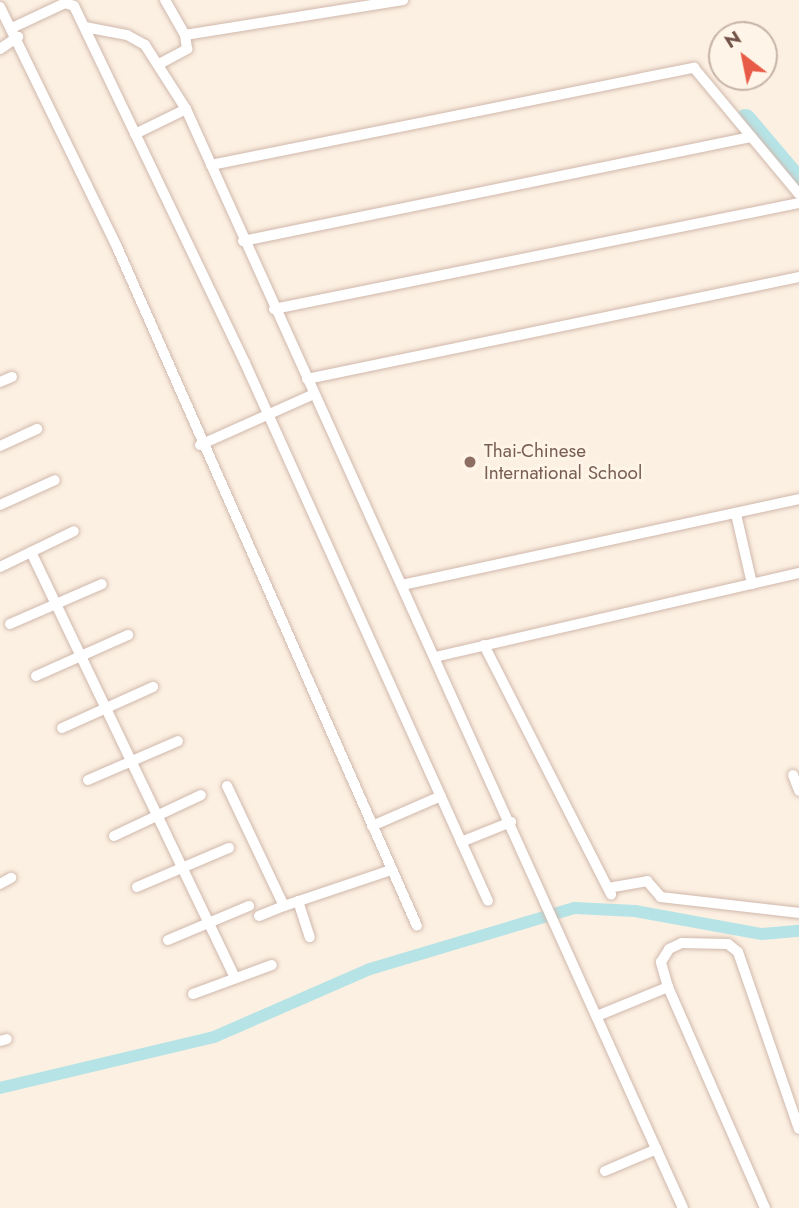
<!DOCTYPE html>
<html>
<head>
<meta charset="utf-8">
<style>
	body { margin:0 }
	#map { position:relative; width:799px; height:1208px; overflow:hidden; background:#fcf0e2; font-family:Jost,sans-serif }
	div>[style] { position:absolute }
	.canal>* { height:12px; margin:-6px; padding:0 6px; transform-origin:6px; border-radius:6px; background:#b6e3e6 }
	.river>* { height:21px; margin:-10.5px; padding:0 10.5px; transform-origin:10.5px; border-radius:10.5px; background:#b6e3e6 }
	.roads { filter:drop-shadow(0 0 2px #d0b8ac) drop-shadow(0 0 2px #d0b8ac) }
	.minor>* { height:10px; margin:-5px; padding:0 5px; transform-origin:5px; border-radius:5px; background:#fff }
	.dots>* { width:19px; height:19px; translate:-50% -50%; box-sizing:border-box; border:4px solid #fff4e8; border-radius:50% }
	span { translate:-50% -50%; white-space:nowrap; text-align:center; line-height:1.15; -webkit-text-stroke:6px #fff4e8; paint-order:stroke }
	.education-label { font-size:19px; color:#785e54 }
	.left { translate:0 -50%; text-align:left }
	.north { position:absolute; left:708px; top:21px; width:70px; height:70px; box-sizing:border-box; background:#fff4e8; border:2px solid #c7b4a8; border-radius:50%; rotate:328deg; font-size:19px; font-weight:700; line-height:28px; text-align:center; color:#745448 }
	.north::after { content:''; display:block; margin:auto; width:24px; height:32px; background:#e85b46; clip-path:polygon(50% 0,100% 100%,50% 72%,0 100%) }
</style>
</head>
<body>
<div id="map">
	<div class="canal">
		<div style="left:0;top:1088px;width:220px;rotate:-13.4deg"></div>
		<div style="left:214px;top:1037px;width:170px;rotate:-23.6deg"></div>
		<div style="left:370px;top:969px;width:214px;rotate:-16.6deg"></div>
		<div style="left:575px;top:908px;width:60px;rotate:2.9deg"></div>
		<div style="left:635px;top:911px;width:129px;rotate:10.3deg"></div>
		<div style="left:762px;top:934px;width:37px;rotate:-5deg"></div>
	</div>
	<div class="river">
		<div style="left:745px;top:119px;width:84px;rotate:49.8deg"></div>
	</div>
	<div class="roads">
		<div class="minor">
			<div style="left:0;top:7px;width:267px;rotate:64deg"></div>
			<div style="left:117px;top:247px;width:742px;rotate:66.16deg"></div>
			<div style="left:14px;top:27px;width:56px;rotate:-25.2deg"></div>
			<div style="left:65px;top:3px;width:9px;rotate:18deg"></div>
			<div style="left:74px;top:6px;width:396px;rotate:64.4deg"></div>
			<div style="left:245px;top:363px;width:590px;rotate:65.69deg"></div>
			<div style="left:85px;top:27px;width:43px;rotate:10.8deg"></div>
			<div style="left:127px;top:35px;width:21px;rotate:29deg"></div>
			<div style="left:145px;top:45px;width:76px;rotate:57.4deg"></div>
			<div style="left:186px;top:109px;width:1206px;rotate:65.67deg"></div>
			<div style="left:185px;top:35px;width:221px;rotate:-9.1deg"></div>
			<div style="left:0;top:49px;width:22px;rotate:-34deg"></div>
			<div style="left:161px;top:63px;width:30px;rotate:-28deg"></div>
			<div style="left:187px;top:49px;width:14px;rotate:-98deg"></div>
			<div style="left:185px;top:35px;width:40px;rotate:-119.7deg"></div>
			<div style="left:135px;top:134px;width:57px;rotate:-26.1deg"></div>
			<div style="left:211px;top:165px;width:493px;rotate:-11.4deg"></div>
			<div style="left:694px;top:68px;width:164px;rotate:50.2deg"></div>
			<div style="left:243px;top:241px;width:519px;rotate:-11.57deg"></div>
			<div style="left:274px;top:309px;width:536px;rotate:-11.41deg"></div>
			<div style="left:307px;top:379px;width:502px;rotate:-11.71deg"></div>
			<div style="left:0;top:382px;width:13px;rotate:-23deg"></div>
			<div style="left:200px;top:445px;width:125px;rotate:-24.1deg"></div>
			<div style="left:0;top:446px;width:41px;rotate:-24.7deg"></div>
			<div style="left:0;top:505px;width:60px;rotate:-24.4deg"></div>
			<div style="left:736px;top:514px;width:72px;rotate:77.1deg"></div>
			<div style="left:31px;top:552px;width:471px;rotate:64.4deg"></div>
			<div style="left:0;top:567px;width:82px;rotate:-25.9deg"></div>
			<div style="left:402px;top:585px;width:406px;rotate:-12.2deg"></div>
			<div style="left:10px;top:624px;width:100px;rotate:-23.5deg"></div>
			<div style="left:484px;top:645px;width:280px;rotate:63deg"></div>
			<div style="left:435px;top:657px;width:374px;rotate:-13deg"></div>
			<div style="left:36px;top:676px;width:101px;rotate:-24deg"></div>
			<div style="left:62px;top:728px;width:100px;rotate:-24.3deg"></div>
			<div style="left:793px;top:775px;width:17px;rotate:69deg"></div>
			<div style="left:88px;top:780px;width:98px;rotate:-23.4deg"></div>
			<div style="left:227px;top:786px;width:133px;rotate:64.6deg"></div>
			<div style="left:284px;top:906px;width:113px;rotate:-18.6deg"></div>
			<div style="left:372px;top:826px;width:75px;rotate:-23.5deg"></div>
			<div style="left:114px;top:836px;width:96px;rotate:-25.2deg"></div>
			<div style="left:461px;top:842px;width:54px;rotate:-21.8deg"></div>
			<div style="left:0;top:884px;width:13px;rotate:-29deg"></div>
			<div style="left:137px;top:887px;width:100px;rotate:-23deg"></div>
			<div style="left:608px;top:888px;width:40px;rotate:-10deg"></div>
			<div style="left:647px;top:881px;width:21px;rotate:49deg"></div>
			<div style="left:661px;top:897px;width:139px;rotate:6.6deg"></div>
			<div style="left:298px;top:901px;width:38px;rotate:72deg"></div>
			<div style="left:259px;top:916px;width:27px;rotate:-22deg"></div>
			<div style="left:168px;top:940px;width:88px;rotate:-22.8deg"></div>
			<div style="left:193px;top:994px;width:84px;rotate:-20.2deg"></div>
			<div style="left:597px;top:1016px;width:77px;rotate:-22.2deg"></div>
			<div style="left:0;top:1041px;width:7px;rotate:-16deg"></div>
			<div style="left:605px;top:1171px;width:56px;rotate:-22.9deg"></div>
			<div style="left:765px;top:1208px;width:241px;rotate:-113.7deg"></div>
			<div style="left:668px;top:987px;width:26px;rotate:-106deg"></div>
			<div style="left:661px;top:962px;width:15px;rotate:-58deg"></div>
			<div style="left:669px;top:949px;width:14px;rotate:-25deg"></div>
			<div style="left:682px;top:943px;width:46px;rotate:1.2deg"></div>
			<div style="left:728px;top:944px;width:13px;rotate:39deg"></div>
			<div style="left:738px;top:952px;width:187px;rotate:71deg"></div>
		</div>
	</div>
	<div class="dots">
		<div style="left:470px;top:462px;background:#8d6e63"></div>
	</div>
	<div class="education-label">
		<span class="left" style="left:484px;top:462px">Thai-Chinese<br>International School</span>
	</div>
	<div class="north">N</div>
</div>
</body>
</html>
